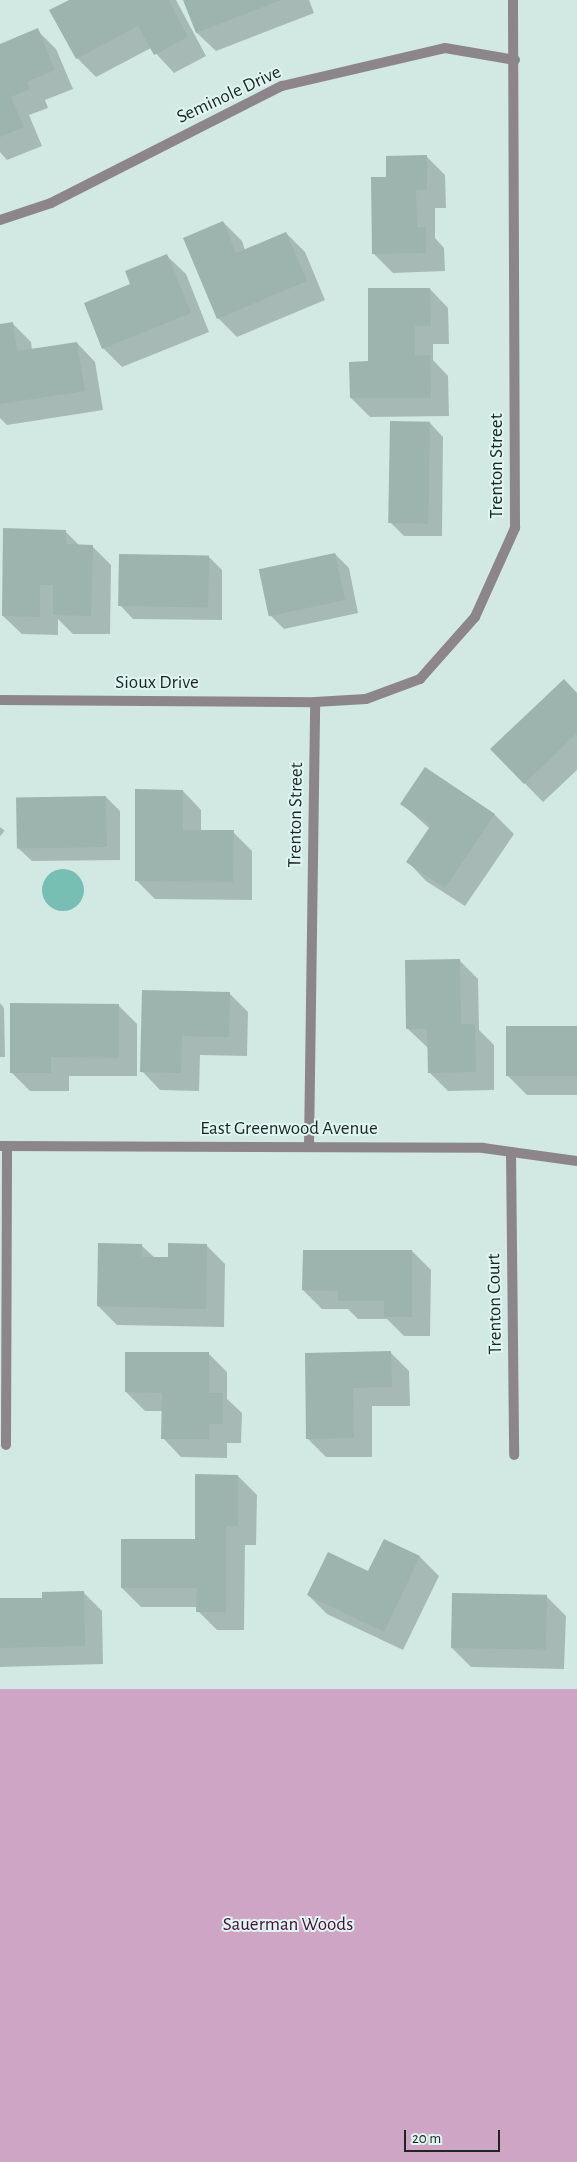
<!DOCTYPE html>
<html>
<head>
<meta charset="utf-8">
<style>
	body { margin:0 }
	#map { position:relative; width:577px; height:2162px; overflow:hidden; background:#d1e8e3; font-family:"Alegreya Sans",sans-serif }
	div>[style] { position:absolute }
	.green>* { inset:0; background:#cfa5c6; transform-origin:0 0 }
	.water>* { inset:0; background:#76bfb2 }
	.round { border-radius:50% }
	.shadow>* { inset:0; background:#0003; transform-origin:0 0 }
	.building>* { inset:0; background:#9db3ae; transform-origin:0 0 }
	.street>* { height:10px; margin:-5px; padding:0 5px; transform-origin:5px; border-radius:5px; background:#8c858a }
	span { translate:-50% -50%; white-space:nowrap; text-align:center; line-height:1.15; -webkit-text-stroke:4px #def5f0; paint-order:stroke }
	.street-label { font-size:19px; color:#1d2624 }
	.park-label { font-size:19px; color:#470d3f }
	.scale { position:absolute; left:404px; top:2130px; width:96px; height:22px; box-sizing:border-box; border:2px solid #1d2624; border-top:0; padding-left:6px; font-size:15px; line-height:18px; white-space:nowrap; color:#1d2624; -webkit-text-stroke:4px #def5f0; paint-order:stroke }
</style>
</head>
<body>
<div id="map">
	<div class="green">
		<div style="left:0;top:1689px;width:577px;height:473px"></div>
	</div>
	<div class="water">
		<div class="round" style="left:42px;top:869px;width:42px;height:42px"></div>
	</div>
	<div class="shadow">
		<div style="clip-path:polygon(71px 0,176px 0,206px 56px,174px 73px,151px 48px,96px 77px,77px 58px)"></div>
		<div style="clip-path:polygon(184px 0,309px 0,314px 13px,216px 51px,197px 33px)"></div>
		<div style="clip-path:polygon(37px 30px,56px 49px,73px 89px,45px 100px,48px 108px,29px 115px,42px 146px,7px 160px,0 152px,0 45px)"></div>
		<div style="clip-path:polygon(426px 156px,445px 175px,446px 208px,435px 208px,435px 238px,444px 248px,445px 271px,393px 273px,374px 254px,387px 179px)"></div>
		<div style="clip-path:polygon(223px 222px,242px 241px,245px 250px,286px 233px,305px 252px,325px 300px,237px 337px,218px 318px)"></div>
		<div style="clip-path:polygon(167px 256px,186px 274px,209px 332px,122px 367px,103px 348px)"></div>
		<div style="clip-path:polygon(430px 289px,448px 308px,449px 344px,433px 344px,433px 360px,448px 376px,449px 416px,370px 417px,351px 398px,369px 363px)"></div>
		<div style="clip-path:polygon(12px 323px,31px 342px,32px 350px,77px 343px,95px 362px,103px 410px,7px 425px,0 418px,0 325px)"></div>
		<div style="clip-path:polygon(430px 423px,443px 437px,442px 536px,404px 536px,390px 522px)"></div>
		<div style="clip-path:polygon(65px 531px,80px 546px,92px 546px,111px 565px,110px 634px,73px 634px,58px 619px,58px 635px,22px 634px,3px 616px)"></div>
		<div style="clip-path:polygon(335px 554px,349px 568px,358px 613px,284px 629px,270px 615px)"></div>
		<div style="clip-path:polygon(208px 556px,222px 570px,222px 620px,133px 619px,120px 605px)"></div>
		<div style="clip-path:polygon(577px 694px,577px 770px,543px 802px,492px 750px)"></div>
		<div style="clip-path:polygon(426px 769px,495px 815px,514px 834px,465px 906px,426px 881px,408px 862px,430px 829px,402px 804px)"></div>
		<div style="clip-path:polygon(183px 791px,201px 810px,201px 831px,233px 832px,252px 851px,252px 900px,155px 899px,136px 880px)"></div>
		<div style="clip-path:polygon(106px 797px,120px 811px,120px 860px,32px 861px,18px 848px)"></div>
		<div style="left:0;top:827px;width:6px;height:41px;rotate:39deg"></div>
		<div style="clip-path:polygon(459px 960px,478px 979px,479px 1030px,494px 1045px,494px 1090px,448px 1091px,429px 1072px,428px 1048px,408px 1029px)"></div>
		<div style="clip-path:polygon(229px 993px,248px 1012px,247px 1056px,200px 1055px,199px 1091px,160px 1090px,142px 1071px)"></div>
		<div style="clip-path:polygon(0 1003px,4px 1008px,5px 1057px,0 1057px)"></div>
		<div style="clip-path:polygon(118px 1005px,137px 1024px,137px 1076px,69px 1076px,69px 1091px,30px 1091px,11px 1072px)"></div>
		<div style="clip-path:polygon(577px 1027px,577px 1095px,527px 1095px,508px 1076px)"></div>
		<div style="clip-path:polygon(141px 1245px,155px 1258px,169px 1258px,206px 1245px,225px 1264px,224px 1327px,117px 1325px,98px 1306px)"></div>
		<div style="clip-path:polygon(412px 1251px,431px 1270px,430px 1336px,404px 1336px,387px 1319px,358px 1319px,348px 1309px,322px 1309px,303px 1290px)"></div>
		<div style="clip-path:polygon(390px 1352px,409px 1371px,410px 1406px,372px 1406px,372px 1457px,326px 1457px,307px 1438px,306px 1354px)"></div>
		<div style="clip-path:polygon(208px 1353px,227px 1372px,227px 1399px,242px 1413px,241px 1443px,227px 1443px,227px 1458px,181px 1457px,163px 1438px,163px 1411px,145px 1411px,126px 1392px)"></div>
		<div style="clip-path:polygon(238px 1476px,257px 1495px,256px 1545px,245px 1545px,244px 1630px,217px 1630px,198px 1611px,198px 1607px,141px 1607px,122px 1588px,196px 1540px)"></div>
		<div style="clip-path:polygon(384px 1540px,420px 1557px,439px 1576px,403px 1650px,327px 1614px,308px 1595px,369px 1573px)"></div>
		<div style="clip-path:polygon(83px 1592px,102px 1611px,103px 1664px,0 1667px,0 1600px,43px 1599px)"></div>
		<div style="clip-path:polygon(547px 1597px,566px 1616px,564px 1669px,471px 1667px,452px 1648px)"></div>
	</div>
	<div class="building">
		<div style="clip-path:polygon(69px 0,169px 0,188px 37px,154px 55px,138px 26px,76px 59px,49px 10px)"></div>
		<div style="clip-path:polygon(183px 0,281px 0,196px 33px)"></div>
		<div style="clip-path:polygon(38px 28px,55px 70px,27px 82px,30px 89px,11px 97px,24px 127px,0 137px,0 44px)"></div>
		<div style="clip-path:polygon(427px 155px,427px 190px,416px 190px,417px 227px,426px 227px,426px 253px,372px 254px,371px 177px,386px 177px,386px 156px)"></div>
		<div style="clip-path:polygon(223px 221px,236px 253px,286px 232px,307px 281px,217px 319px,183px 238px)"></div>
		<div style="clip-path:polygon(167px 254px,191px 313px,102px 349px,84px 303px,130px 284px,125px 271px)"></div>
		<div style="clip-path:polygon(368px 288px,430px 288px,431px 326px,415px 326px,415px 356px,430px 355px,431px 398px,350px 398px,349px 362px,368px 361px)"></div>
		<div style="clip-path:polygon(13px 322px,17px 351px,77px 342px,85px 391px,0 404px,0 324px)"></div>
		<div style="left:390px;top:421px;width:40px;height:102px;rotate:1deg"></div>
		<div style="clip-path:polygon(3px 528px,66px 530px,66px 544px,93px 545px,91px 616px,53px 615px,53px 585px,40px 585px,40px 617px,2px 616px)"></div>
		<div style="left:335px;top:553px;width:48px;height:78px;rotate:78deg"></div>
		<div style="left:119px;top:554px;width:90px;height:52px;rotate:1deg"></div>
		<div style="clip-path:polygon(564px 679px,577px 693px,577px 733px,524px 784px,490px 749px)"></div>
		<div style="clip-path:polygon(425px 767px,495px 814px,445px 888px,406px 862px,431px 825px,400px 804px)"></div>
		<div style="clip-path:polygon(135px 789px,183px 790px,183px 830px,234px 830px,233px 882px,135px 881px)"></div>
		<div style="left:106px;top:796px;width:51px;height:90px;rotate:89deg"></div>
		<div style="clip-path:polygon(460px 959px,461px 1024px,475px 1024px,476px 1072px,428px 1073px,427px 1029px,406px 1029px,405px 960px)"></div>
		<div style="clip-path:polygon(142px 990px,230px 992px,229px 1037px,182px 1036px,181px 1073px,140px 1072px)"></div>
		<div style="clip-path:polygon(10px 1003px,119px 1004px,119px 1058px,51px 1057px,51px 1073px,10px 1073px)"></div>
		<div style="left:506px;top:1026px;width:71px;height:50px"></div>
		<div style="clip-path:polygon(98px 1243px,142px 1244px,142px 1257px,168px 1257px,168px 1243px,207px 1244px,206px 1309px,97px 1306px)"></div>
		<div style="clip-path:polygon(303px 1250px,412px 1250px,412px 1317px,384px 1317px,384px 1301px,338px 1301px,338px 1291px,302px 1290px)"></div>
		<div style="clip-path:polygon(391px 1351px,392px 1387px,353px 1388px,354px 1438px,306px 1439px,305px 1353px)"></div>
		<div style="clip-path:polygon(125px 1352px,209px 1352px,209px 1393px,223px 1393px,223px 1424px,209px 1424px,209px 1439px,161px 1439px,162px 1393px,125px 1392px)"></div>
		<div style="clip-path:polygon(195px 1474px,238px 1475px,238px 1526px,226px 1526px,226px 1612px,196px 1612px,197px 1588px,121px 1588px,121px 1539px,195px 1539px)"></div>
		<div style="clip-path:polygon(384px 1539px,420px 1556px,384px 1632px,307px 1595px,328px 1552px,368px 1571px)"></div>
		<div style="clip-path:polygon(84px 1591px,85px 1646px,0 1648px,0 1598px,42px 1598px,42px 1592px)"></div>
		<div style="left:452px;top:1593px;width:95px;height:55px;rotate:1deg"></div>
	</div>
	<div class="street">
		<div style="left:0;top:220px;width:54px;rotate:-18.4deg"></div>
		<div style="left:51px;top:203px;width:259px;rotate:-26.9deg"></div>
		<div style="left:282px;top:86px;width:167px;rotate:-13.1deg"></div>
		<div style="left:445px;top:48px;width:71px;rotate:9.7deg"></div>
		<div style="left:0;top:700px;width:315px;rotate:0.4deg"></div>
		<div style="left:315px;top:702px;width:51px;rotate:-3.4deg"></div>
		<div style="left:366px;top:699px;width:58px;rotate:-20.3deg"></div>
		<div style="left:420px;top:679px;width:83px;rotate:-48.4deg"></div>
		<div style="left:475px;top:617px;width:98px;rotate:-65.8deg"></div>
		<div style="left:515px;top:528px;width:528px;rotate:-90.22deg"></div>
		<div style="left:0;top:1146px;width:483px;rotate:0.2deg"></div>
		<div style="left:483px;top:1148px;width:95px;rotate:7.9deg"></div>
		<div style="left:309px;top:1146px;width:444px;rotate:-89.2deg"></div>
		<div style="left:511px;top:1152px;width:303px;rotate:89.4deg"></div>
		<div style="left:6px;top:1445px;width:299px;rotate:-89.8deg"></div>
	</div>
	<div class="street-label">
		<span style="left:229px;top:95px;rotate:-25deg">Seminole Drive</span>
		<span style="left:497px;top:466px;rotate:-90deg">Trenton Street</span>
		<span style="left:157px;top:683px">Sioux Drive</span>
		<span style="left:296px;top:815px;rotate:-89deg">Trenton Street</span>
		<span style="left:289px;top:1129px">East Greenwood Avenue</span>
		<span style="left:495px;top:1304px;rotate:-91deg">Trenton Court</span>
	</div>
	<div class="park-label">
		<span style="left:288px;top:1925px">Sauerman Woods</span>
	</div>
	<div class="scale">20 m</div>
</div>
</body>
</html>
